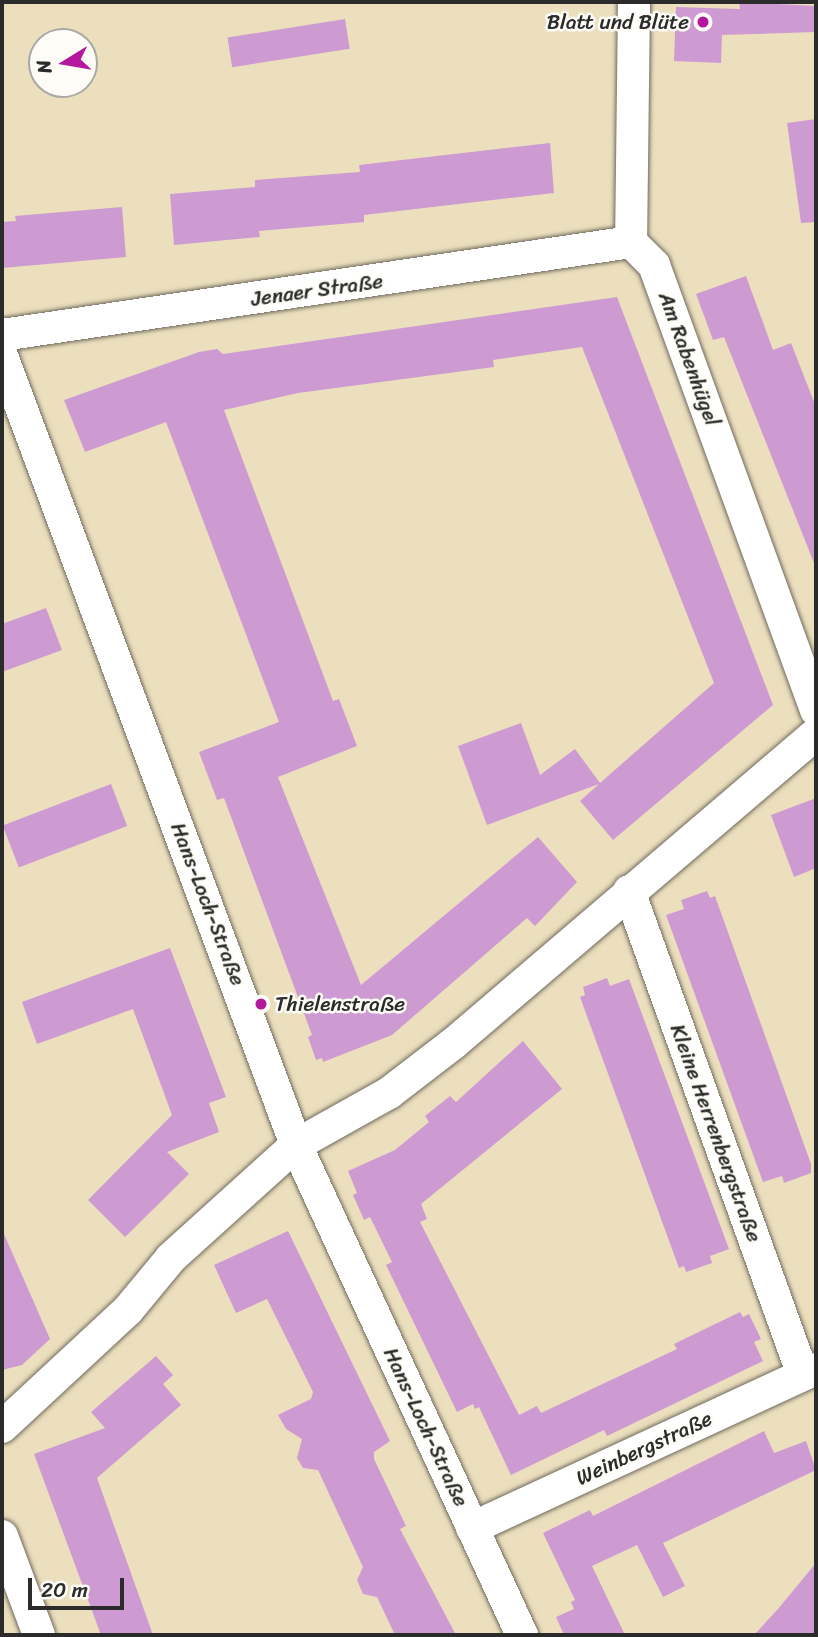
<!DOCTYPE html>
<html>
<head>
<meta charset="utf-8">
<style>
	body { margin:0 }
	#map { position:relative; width:818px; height:1637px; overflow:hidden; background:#ecdfbd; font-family:Sriracha,sans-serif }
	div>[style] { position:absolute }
	.building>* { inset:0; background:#cd9bd2; transform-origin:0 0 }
	.roads { filter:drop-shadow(0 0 2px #6f6a5e) drop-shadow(0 0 2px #6f6a5e) }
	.minor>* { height:32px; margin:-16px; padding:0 16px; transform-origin:16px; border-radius:16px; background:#fff }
	.dots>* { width:19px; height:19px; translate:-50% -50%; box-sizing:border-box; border:4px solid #fdfcf7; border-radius:50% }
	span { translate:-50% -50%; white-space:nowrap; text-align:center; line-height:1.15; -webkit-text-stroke:5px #fdfcf7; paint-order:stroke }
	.poi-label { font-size:21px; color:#2b2b2b }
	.right { translate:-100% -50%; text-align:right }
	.left { translate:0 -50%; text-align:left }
	.street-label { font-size:21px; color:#2b2b2b }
	.frame { position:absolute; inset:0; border:4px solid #2b2b2b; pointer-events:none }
	.north { position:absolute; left:28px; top:28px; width:70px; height:70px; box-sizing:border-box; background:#fdfcf7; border:2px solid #a9a8a5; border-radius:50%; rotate:259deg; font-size:19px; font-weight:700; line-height:28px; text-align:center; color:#2b2b2b }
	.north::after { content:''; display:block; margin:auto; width:24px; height:32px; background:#b5179e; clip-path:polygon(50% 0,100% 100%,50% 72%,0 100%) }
	.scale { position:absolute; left:28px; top:1578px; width:96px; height:32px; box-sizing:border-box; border:4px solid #2b2b2b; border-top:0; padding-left:9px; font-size:21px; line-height:24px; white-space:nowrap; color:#2b2b2b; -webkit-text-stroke:5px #fdfcf7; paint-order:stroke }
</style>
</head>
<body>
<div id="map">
	<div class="building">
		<div style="clip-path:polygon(739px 2px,816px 6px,816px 32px,722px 35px,721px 63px,674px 61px,676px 7px,740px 9px)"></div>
		<div style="left:345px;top:19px;width:30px;height:119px;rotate:81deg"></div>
		<div style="clip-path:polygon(816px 119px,816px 222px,801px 223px,787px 123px)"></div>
		<div style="clip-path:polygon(550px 143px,554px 193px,364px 215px,364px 222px,259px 231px,260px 237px,174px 245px,170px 194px,255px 187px,255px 180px,360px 172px,359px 165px)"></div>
		<div style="clip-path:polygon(122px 207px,126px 257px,2px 268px,2px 222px,16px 221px,15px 216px)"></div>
		<div style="clip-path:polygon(746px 276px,773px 350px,791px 343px,816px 407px,816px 568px,724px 337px,713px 340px,696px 294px)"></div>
		<div style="clip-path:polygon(617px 297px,773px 705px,613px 840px,580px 801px,599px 784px,487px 825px,458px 746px,521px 723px,540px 775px,575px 749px,600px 783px,714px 683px,582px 347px,493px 360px,494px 367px,298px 393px,224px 410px,333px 701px,339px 699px,357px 746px,278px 777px,361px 985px,538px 837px,577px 882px,535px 926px,527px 918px,392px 1035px,323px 1062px,322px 1058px,316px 1060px,308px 1037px,312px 1035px,224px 798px,217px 800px,199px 752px,279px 722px,166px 422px,85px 452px,64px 400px,199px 352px,217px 349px,223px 354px)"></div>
		<div style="clip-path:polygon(46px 608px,62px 650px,2px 672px,2px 624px)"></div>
		<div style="left:111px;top:784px;width:45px;height:116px;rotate:69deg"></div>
		<div style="clip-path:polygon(816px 798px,816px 868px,794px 877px,771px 815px)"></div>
		<div style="clip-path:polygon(707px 891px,710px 898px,715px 896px,811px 1164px,811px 1173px,784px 1183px,782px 1176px,763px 1182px,666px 915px,684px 909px,681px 900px)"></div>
		<div style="clip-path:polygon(170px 948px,226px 1097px,209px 1103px,219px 1132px,167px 1152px,189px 1174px,125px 1237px,88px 1200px,172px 1115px,133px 1009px,37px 1044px,22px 1002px)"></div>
		<div style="clip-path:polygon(607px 978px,610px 986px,629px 979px,729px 1249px,710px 1256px,712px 1263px,686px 1272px,684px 1266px,679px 1268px,580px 997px,585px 995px,583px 987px)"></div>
		<div style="clip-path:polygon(523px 1041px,562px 1089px,421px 1204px,427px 1219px,420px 1222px,519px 1415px,537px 1406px,541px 1413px,677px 1349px,674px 1344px,740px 1312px,743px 1317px,749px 1314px,761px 1339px,754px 1342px,763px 1361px,607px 1436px,604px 1430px,511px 1475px,479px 1407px,475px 1409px,473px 1404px,457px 1412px,386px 1265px,392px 1262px,370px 1217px,364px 1220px,353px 1195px,357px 1193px,348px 1171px,395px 1150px,429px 1122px,425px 1116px,450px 1096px,456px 1102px)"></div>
		<div style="clip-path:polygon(288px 1231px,390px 1441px,374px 1452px,374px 1459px,406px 1526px,400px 1529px,456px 1635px,395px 1635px,377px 1597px,363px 1594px,357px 1580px,363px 1567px,318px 1470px,303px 1468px,297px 1458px,302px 1439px,286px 1429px,278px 1415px,311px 1399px,313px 1392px,267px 1299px,236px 1313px,214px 1265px)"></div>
		<div style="clip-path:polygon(4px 1234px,50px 1339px,22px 1365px,2px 1370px)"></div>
		<div style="clip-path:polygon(156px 1356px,173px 1375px,163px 1384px,181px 1405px,97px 1478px,153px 1635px,101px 1635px,34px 1454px,105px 1428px,91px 1412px)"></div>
		<div style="clip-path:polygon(764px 1431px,774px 1453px,806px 1441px,816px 1470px,663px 1543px,685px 1586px,663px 1597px,637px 1545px,592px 1566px,625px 1635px,564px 1635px,556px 1617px,574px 1609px,571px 1602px,575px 1600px,543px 1533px,590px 1510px,593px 1516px)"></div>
		<div style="clip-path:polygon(816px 1563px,816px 1635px,754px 1635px,778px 1609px)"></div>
	</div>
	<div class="roads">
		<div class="minor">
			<div style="left:634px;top:2px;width:240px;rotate:90.7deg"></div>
			<div style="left:631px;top:242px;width:33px;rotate:45deg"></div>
			<div style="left:654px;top:265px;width:474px;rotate:70deg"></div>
			<div style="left:2px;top:335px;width:636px;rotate:-8.41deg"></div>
			<div style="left:2px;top:356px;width:842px;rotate:69.56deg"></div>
			<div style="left:296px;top:1145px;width:540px;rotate:65.24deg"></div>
			<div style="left:629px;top:891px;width:514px;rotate:70.23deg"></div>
			<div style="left:2px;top:1427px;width:172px;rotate:-42.9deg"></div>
			<div style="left:128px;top:1310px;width:67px;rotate:-50.4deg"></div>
			<div style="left:171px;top:1258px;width:169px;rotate:-42.1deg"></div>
			<div style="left:296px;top:1145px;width:107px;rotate:-29.2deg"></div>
			<div style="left:389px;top:1093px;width:82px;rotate:-37.6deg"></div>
			<div style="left:454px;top:1043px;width:476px;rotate:-40.5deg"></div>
			<div style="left:472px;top:1528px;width:379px;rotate:-24.8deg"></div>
			<div style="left:2px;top:1536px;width:106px;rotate:69.5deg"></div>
		</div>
	</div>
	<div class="dots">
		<div style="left:703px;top:22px;background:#b5179e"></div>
		<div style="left:261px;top:1004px;background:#b5179e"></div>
	</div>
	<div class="poi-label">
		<span class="right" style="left:689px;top:22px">Blatt und Blüte</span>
		<span class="left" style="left:275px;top:1004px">Thielenstraße</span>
	</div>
	<div class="street-label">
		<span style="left:317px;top:290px;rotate:-8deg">Jenaer Straße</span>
		<span style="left:689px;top:359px;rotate:70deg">Am Rabenhügel</span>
		<span style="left:208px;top:904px;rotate:69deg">Hans-Loch-Straße</span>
		<span style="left:716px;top:1133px;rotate:70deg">Kleine Herrenbergstraße</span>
		<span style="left:426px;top:1427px;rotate:65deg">Hans-Loch-Straße</span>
		<span style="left:644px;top:1448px;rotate:-25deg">Weinbergstraße</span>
	</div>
	<div class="frame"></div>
	<div class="north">N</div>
	<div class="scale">20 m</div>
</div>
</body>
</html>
